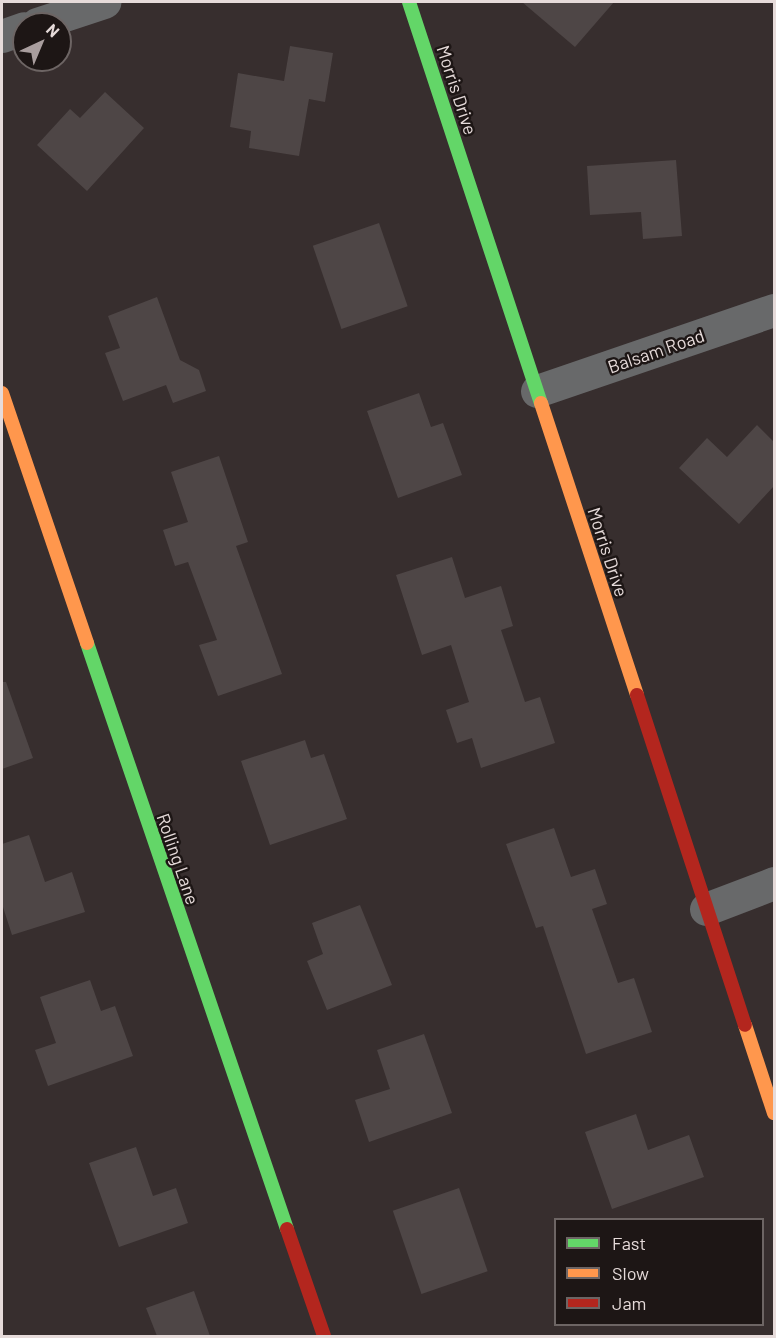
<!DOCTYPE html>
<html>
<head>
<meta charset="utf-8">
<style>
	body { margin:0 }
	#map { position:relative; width:776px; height:1338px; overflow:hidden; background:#372e2e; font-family:Barlow,sans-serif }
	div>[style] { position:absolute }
	.building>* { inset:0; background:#4e4646; transform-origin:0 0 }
	.street>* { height:33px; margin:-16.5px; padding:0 16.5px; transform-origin:16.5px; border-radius:16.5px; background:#68696a }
	.fast>* { height:14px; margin:-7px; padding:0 7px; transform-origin:7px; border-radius:7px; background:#63d668 }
	.slow>* { height:14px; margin:-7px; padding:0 7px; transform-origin:7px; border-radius:7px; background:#ff974d }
	.jam>* { height:14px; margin:-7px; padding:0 7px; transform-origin:7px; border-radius:7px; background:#b3261e }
	span { translate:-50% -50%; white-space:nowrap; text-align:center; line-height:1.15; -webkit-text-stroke:5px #1d1615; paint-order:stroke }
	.street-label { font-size:18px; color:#e6dbda }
	.frame { position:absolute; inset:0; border:3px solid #e6dbda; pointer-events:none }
	.legend { position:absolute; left:554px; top:1218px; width:210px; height:108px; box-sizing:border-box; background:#1d1615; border:2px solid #6d6564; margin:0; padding:8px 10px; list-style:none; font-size:18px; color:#e6dbda }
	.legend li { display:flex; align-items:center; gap:12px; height:30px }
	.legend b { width:30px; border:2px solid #6d6564 }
	.north { position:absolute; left:12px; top:12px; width:60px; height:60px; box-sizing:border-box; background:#1d1615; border:2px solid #6d6564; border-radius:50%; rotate:44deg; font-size:16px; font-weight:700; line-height:24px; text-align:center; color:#e6dbda }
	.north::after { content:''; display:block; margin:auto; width:21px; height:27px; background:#a99e9e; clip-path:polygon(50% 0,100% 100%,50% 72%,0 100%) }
</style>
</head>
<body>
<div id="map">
	<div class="building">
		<div style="clip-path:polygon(522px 2px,614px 2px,575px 47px)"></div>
		<div style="clip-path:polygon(290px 46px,333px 53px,325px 102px,309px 99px,299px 156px,249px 148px,251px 131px,230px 127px,238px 73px,284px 81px)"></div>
		<div style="clip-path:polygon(105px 92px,144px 128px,87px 191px,37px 145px,70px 109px,80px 118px)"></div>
		<div style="clip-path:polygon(676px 160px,682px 236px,643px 239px,641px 212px,590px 215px,587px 166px)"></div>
		<div style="left:379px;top:223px;width:88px;height:70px;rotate:71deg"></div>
		<div style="clip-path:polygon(157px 297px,180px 360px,199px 370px,206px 391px,173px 403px,166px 385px,123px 401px,105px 353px,120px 348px,108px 316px)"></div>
		<div style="clip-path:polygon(419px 393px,431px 427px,443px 423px,462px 475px,398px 498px,367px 411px)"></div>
		<div style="clip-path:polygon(757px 425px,774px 442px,774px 486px,739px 524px,679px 468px,707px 438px,727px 457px)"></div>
		<div style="clip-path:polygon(219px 456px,248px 542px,236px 546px,282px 674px,218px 696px,199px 645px,217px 640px,188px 562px,175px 566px,163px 530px,188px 522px,171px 472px)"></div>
		<div style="clip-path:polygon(452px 557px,465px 598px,501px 586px,513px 626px,501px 630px,525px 702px,540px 697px,555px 743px,481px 768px,472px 738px,457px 743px,446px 710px,469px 702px,451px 645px,422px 655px,396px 575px)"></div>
		<div style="clip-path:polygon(2px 682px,6px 682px,33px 758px,2px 769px)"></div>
		<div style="clip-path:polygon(305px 740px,311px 758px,324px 754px,347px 819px,270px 845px,241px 761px)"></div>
		<div style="clip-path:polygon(554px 828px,571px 877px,595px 869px,607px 904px,592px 909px,618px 983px,634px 978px,652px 1032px,586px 1054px,543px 926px,536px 928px,506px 844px)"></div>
		<div style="clip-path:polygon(29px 835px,45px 882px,72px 872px,85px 912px,12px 935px,2px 904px,2px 844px)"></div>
		<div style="clip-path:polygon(360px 905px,392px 985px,327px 1010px,307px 961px,323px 954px,312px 923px)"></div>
		<div style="clip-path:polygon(90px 980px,101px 1011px,115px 1006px,133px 1056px,48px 1086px,35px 1050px,56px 1043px,40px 997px)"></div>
		<div style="clip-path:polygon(424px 1034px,452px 1113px,369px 1142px,355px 1100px,390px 1089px,377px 1050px)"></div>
		<div style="clip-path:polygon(636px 1114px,648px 1150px,689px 1135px,704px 1177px,612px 1209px,585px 1132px)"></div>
		<div style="clip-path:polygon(136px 1147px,153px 1196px,176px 1188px,188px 1223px,119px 1247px,89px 1163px)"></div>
		<div style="left:459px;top:1188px;width:88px;height:70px;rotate:71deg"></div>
		<div style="clip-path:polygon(194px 1291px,210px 1336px,157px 1336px,146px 1308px)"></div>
	</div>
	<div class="street">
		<div style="left:37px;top:24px;width:71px;rotate:-18.2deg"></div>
		<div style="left:2px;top:36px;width:23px;rotate:-20deg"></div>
		<div style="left:537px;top:391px;width:250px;rotate:-18.9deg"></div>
		<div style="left:706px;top:909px;width:73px;rotate:-20.9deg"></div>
	</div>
	<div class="fast">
		<div style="left:409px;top:2px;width:422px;rotate:71.8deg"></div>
		<div style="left:87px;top:643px;width:619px;rotate:71.16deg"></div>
	</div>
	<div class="slow">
		<div style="left:2px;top:393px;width:264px;rotate:71.2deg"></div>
		<div style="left:541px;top:403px;width:307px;rotate:71.8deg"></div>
		<div style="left:745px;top:1025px;width:93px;rotate:71.8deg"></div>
	</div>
	<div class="jam">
		<div style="left:637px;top:695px;width:347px;rotate:71.9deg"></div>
		<div style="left:287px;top:1229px;width:113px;rotate:70.9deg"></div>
	</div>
	<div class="street-label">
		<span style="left:457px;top:90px;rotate:72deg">Morris Drive</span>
		<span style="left:656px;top:351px;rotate:-19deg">Balsam Road</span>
		<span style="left:608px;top:552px;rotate:72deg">Morris Drive</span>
		<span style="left:178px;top:859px;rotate:71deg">Rolling Lane</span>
	</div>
	<div class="frame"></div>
	<ul class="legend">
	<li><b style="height:8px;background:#63d668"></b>Fast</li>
	<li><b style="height:8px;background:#ff974d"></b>Slow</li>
	<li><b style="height:8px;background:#b3261e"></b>Jam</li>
	</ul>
	<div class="north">N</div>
</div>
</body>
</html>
